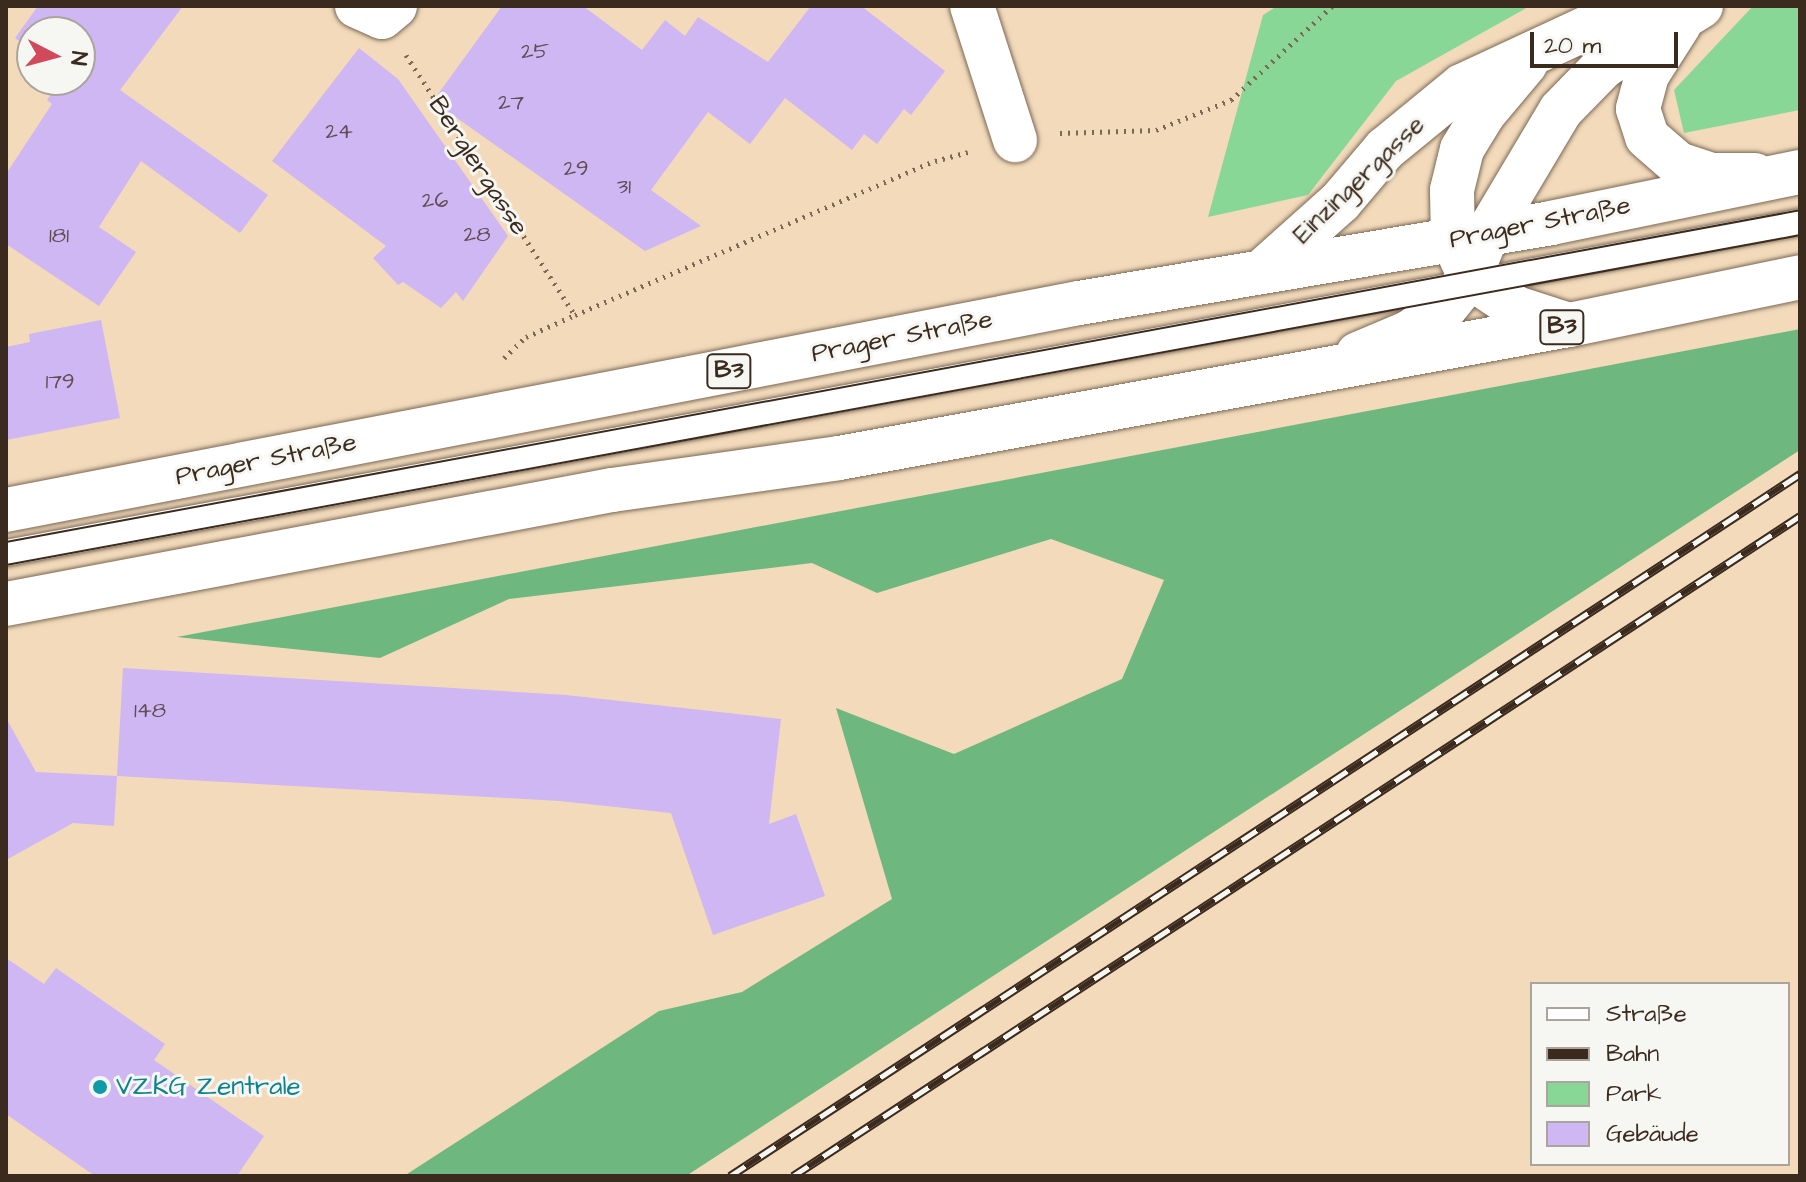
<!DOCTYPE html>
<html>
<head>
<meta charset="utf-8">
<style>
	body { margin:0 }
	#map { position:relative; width:1806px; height:1182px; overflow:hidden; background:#f2dabb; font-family:"Architects Daughter",sans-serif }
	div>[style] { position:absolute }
	.green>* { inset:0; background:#89d796 }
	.forest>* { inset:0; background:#6eb87f }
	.building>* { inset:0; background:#ceb7f3 }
	.path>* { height:5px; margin-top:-2.5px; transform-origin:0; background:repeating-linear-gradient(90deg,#7b6855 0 2px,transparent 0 8px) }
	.roads { filter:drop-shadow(0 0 2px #7b6855) drop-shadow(0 0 2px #7b6855) }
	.service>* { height:26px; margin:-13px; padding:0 13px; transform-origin:13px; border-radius:13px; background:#fff }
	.minor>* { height:44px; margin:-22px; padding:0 22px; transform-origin:22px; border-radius:22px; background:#fff }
	.secondary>* { height:44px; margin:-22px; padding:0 22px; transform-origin:22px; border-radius:22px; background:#fff }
	.primary>* { height:44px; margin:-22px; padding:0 22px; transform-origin:22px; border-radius:22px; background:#fff }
	.tram>* { height:2px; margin:-1px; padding:0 1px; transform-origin:1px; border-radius:1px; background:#3b2a1e }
	.rail>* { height:9px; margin-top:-4.5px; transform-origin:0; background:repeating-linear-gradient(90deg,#f6f6f2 0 18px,#3b2a1e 0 36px); box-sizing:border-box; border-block:2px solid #3b2a1e }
	.dots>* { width:22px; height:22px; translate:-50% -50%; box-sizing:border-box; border:4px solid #f6f6f2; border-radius:50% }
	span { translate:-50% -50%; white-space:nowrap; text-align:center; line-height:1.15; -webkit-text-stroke:6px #f6f6f2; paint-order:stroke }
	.number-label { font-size:22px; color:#604d53 }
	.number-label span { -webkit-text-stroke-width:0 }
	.shield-label span { padding:2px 6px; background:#f6f6f2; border:2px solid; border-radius:6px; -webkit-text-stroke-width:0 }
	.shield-label { font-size:24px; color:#3b2a1e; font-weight:700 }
	.street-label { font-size:26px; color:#3b2a1e }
	.culture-label { font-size:26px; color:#0d838f }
	.left { translate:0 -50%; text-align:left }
	.frame { position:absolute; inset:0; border:8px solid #3b2a1e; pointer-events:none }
	.legend { position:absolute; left:1530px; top:982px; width:260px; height:184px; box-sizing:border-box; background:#f6f6f2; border:2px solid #aba49d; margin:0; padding:10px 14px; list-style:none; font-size:24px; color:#3b2a1e }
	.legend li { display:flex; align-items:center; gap:16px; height:40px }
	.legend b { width:40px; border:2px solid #aba49d }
	.north { position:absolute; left:16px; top:16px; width:80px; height:80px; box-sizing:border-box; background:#f6f6f2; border:2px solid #aba49d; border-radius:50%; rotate:96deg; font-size:22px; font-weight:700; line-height:32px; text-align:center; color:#3b2a1e }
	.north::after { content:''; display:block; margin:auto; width:28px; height:36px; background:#d1495b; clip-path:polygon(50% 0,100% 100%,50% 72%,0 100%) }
	.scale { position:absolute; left:1530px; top:32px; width:148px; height:36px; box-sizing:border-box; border:4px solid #3b2a1e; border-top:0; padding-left:10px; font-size:24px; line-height:28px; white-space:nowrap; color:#3b2a1e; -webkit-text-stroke:6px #f6f6f2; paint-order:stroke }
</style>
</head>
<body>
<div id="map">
	<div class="green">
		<div style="clip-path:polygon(1277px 6px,1530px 6px,1396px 81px,1308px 195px,1208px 217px,1263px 15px)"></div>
		<div style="clip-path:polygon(1753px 6px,1800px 6px,1800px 110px,1684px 133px,1674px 90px)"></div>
	</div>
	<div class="forest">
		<div style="clip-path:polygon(1800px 329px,1800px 450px,686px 1176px,404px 1176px,659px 1011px,742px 992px,892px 899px,836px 708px,954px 754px,1122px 679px,1164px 580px,1051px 539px,877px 593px,812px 563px,509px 599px,380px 658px,177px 637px)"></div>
	</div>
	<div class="building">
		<div style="clip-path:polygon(38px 6px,183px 6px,120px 90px,268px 195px,240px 233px,141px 161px,99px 227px,136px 252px,99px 306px,6px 244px,6px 174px,52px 104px,47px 100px,61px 80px,80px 80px,80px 32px,32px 32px,32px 51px,15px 38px)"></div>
		<div style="clip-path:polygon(502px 6px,583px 6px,642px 50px,665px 20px,685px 36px,698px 17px,768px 62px,811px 6px,861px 6px,945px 71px,911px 115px,904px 109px,877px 144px,864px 134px,852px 150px,785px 98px,750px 144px,708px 112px,651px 190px,701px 226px,645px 251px,433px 101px)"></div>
		<div style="clip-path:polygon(359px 48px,398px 79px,508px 236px,463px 301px,456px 292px,441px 308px,403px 282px,398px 285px,373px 258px,386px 246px,272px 161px)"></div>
		<div style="clip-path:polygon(101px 320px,120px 418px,6px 440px,6px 347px,30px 342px,29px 334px)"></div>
		<div style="clip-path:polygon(123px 668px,566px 695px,781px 719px,769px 824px,796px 814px,825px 896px,713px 935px,671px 813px,560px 801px,117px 776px)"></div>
		<div style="clip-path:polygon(6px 718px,36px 772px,117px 776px,114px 826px,73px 823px,6px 860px)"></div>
		<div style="clip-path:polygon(6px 958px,44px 984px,56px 968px,165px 1044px,154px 1060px,264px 1136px,237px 1176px,95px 1176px,6px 1114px)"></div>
	</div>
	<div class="path">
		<div style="left:406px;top:55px;width:310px;rotate:57deg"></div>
		<div style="left:1060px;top:133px;width:96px;rotate:-1.8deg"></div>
		<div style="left:1156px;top:130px;width:81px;rotate:-21.8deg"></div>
		<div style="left:1231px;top:100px;width:138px;rotate:-42.9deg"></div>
		<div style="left:504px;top:358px;width:30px;rotate:-44deg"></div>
		<div style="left:526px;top:337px;width:54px;rotate:-24.2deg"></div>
		<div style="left:575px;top:315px;width:392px;rotate:-23.2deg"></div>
		<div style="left:935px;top:161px;width:34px;rotate:-15deg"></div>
	</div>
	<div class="roads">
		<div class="service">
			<div style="left:6px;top:553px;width:1824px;rotate:-10.45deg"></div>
		</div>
		<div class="minor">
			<div style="left:357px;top:6px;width:27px;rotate:24deg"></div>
			<div style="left:382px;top:17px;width:17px;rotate:-40deg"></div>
			<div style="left:972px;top:6px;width:141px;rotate:72.2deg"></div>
		</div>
		<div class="secondary">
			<div style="left:1679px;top:25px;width:59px;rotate:122.6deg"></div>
			<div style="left:1647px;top:75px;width:35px;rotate:105deg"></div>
			<div style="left:1638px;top:109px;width:29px;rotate:72deg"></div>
			<div style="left:1647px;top:137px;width:41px;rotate:41.1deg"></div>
			<div style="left:1678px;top:164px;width:35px;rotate:18deg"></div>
			<div style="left:1711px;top:175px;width:44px"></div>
			<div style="left:1526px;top:63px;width:65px;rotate:130deg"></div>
			<div style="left:1484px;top:113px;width:42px;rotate:121.4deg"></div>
			<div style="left:1462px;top:149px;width:42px;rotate:103.7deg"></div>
			<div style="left:1452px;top:190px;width:50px;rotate:88.9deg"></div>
			<div style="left:1453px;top:240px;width:41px;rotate:65.3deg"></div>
			<div style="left:1470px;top:277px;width:55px;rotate:34deg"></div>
			<div style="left:1516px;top:308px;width:56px;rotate:17.8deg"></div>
			<div style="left:1265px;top:269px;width:101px;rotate:-41.8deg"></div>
			<div style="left:1340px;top:202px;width:70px;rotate:-49.7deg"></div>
			<div style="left:1385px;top:149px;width:99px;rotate:-39.3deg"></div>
			<div style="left:1462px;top:86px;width:190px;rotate:-24.9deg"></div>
			<div style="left:1358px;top:354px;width:56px;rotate:-22.9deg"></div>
			<div style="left:1410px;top:332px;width:42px;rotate:-34.4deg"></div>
			<div style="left:1445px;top:308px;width:40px;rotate:-51deg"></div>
			<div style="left:1470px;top:277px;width:46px;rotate:-68.4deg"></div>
			<div style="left:1487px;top:234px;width:144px;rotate:-59.2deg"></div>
			<div style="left:1561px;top:110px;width:62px;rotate:-45.7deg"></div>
			<div style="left:1604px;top:66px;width:114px;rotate:-31.7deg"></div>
		</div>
		<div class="primary">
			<div style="left:6px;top:510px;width:1093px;rotate:-10.92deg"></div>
			<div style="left:1079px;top:303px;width:479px;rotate:-9.6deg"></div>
			<div style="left:1551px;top:223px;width:254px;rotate:-11.6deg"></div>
			<div style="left:6px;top:604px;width:617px;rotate:-10.65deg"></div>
			<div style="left:612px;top:490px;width:229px;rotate:-8deg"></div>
			<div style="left:839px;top:458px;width:742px;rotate:-10.33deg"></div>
			<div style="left:1569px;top:325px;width:236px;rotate:-11.7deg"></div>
		</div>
	</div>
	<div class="tram">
		<div style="left:6px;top:542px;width:1824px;rotate:-10.48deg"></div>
		<div style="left:6px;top:565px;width:1824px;rotate:-10.42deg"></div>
	</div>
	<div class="rail">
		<div style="left:730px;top:1176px;width:1280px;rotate:-33.27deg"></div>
		<div style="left:793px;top:1176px;width:1204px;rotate:-33.24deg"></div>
	</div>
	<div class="dots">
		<div style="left:100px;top:1087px;background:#0f9aa8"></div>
	</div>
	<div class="number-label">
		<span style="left:535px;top:52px">25</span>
		<span style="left:511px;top:103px">27</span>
		<span style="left:339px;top:132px">24</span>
		<span style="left:576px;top:169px">29</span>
		<span style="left:624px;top:187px">31</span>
		<span style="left:435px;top:201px">26</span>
		<span style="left:477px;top:235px">28</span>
		<span style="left:59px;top:236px">181</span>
		<span style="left:60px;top:382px">179</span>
		<span style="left:150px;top:711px">148</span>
	</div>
	<div class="shield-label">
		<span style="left:1562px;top:327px">B3</span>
		<span style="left:729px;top:371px">B3</span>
	</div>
	<div class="street-label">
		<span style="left:478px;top:166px;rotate:57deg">Berglergasse</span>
		<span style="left:1359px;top:180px;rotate:-44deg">Einzingergasse</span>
		<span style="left:1540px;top:223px;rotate:-11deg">Prager Straße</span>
		<span style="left:902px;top:337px;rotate:-11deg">Prager Straße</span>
		<span style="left:266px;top:460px;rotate:-11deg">Prager Straße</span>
	</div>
	<div class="culture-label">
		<span class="left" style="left:116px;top:1087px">VZKG Zentrale</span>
	</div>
	<div class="frame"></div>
	<ul class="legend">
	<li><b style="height:10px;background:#fff"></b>Straße</li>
	<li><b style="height:10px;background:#3b2a1e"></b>Bahn</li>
	<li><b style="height:22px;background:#89d796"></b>Park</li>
	<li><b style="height:22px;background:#ceb7f3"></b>Gebäude</li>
	</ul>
	<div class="north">N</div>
	<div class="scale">20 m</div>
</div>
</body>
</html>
